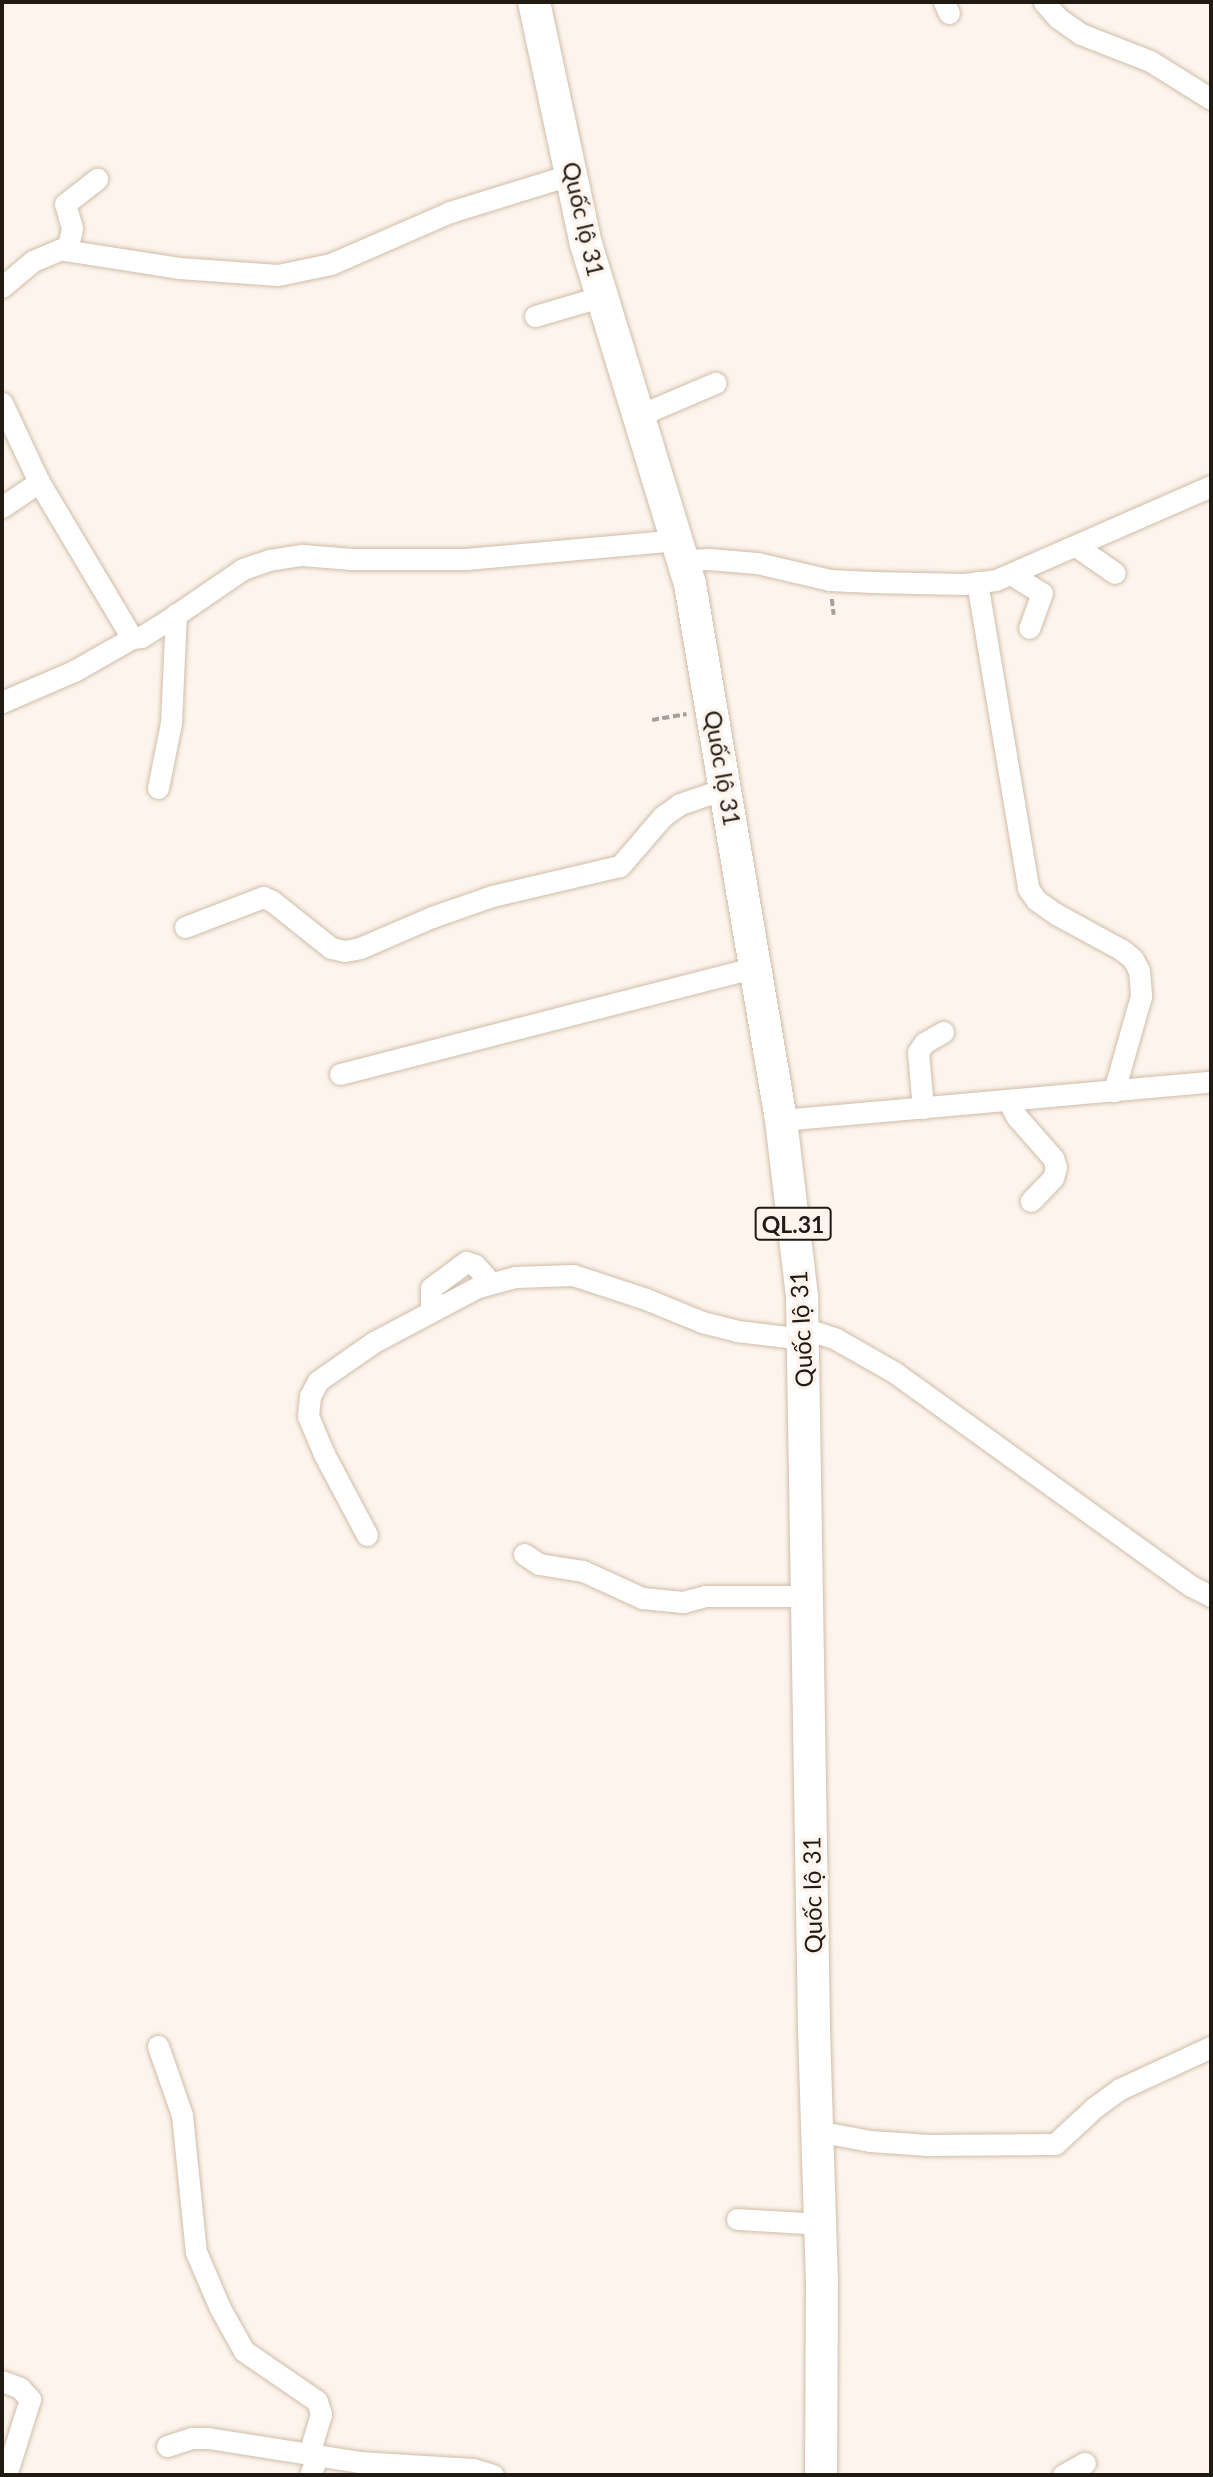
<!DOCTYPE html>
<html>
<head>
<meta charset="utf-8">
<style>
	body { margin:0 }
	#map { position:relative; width:1213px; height:2477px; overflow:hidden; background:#fdf5ed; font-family:Lato,sans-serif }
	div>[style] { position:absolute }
	.path>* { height:3.5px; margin-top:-1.75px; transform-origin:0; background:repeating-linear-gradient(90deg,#a7a098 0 7px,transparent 0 10.5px) }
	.roads { filter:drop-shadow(0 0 2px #cfbda9) drop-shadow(0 0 2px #cfbda9) }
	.minor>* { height:21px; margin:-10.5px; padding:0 10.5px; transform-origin:10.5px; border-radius:10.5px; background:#fff }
	.highway>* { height:32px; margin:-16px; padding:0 16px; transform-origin:16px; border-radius:16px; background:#fff }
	span { translate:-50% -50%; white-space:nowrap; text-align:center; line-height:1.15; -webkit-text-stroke:7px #fdf5ed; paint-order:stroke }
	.shield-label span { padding:2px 5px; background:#fdf5ed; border:2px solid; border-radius:5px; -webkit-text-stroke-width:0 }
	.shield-label { font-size:23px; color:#201a13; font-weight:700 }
	.street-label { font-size:24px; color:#201a13 }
	.frame { position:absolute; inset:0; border:4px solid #201a13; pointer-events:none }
</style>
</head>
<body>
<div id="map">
	<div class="path">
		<div style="left:832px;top:599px;width:16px;rotate:83deg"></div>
		<div style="left:652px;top:720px;width:35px;rotate:-10deg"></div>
	</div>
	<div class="roads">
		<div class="minor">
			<div style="left:944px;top:2px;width:12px;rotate:66deg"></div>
			<div style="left:1044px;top:2px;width:21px;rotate:49deg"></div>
			<div style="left:1058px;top:18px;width:28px;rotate:35deg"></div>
			<div style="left:1081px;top:34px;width:74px;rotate:21.4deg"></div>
			<div style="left:1150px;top:61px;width:72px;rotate:31.9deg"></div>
			<div style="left:64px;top:250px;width:116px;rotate:8.9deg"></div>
			<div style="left:179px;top:268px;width:99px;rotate:4deg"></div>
			<div style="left:278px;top:275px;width:54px;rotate:-11.7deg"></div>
			<div style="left:331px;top:264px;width:130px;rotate:-23.6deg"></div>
			<div style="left:450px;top:212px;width:129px;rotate:-17.2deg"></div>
			<div style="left:2px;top:287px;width:40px;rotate:-40deg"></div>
			<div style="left:33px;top:261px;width:38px;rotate:-23deg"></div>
			<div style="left:68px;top:246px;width:18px;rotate:-77deg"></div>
			<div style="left:72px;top:228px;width:25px;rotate:-106deg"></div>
			<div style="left:65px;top:204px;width:41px;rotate:-38deg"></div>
			<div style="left:535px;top:316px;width:71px;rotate:-16.4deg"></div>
			<div style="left:2px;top:403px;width:87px;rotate:64.9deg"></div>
			<div style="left:39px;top:482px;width:182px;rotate:59.2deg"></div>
			<div style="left:132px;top:638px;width:9px;rotate:-6deg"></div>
			<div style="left:141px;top:637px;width:31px;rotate:-32deg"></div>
			<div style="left:167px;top:621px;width:92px;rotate:-34.4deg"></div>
			<div style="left:243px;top:569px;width:28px;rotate:-19deg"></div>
			<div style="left:269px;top:560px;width:33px;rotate:-9deg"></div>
			<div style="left:302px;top:555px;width:50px;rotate:4.6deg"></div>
			<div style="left:352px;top:559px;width:114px"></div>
			<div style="left:466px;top:559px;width:212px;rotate:-5.1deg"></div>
			<div style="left:640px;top:415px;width:82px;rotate:-23.1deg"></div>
			<div style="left:2px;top:507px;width:45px;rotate:-34deg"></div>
			<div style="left:1076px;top:546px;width:47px;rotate:34.7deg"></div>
			<div style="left:683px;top:560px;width:25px;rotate:-2deg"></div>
			<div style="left:708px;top:559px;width:49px;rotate:4.7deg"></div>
			<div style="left:757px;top:563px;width:75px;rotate:13.1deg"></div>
			<div style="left:830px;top:580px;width:41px;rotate:2.8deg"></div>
			<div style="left:871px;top:582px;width:93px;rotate:1.2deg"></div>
			<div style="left:964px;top:584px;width:32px;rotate:-7deg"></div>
			<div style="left:996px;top:580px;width:235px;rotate:-23.6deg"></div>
			<div style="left:1011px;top:574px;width:36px;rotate:32deg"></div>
			<div style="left:1042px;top:593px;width:37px;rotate:110deg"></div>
			<div style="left:977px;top:582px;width:310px;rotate:80.5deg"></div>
			<div style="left:1028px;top:888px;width:14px;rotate:56deg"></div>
			<div style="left:1036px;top:900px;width:24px;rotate:35deg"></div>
			<div style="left:1056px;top:914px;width:75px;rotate:28.6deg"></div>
			<div style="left:1122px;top:950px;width:14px;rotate:39deg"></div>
			<div style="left:1133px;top:959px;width:13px;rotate:63deg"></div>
			<div style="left:1139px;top:971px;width:25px;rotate:85deg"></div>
			<div style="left:1141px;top:996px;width:99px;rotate:105.9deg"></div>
			<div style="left:2px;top:702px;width:78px;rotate:-23.3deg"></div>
			<div style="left:74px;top:671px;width:67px;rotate:-29.6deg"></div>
			<div style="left:158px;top:788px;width:66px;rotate:-78.7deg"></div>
			<div style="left:171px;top:723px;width:109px;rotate:-87.4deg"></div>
			<div style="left:185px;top:927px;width:84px;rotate:-21deg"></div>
			<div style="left:263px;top:897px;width:10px;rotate:24deg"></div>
			<div style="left:272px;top:901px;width:75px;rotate:38.5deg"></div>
			<div style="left:331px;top:948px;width:14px;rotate:12deg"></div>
			<div style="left:345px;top:951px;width:15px;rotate:-11deg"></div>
			<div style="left:360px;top:948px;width:78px;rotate:-23.3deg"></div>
			<div style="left:432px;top:917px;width:64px;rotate:-19.3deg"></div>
			<div style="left:492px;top:896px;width:131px;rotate:-13.2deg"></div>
			<div style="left:620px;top:866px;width:66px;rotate:-49.3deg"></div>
			<div style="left:663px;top:816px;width:21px;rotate:-35deg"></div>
			<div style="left:680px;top:804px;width:50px;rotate:-18.8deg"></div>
			<div style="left:340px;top:1074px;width:431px;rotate:-14.4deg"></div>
			<div style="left:1008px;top:1101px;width:18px;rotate:61deg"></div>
			<div style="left:1017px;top:1117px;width:55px;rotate:48.7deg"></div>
			<div style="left:1053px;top:1158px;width:9px;rotate:72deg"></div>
			<div style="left:1056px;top:1167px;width:11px;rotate:105deg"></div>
			<div style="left:1053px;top:1178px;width:32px;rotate:134deg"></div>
			<div style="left:923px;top:1108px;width:56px;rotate:-95.1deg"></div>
			<div style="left:918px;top:1052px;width:11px;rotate:-56deg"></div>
			<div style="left:924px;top:1043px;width:22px;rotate:-30deg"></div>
			<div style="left:781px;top:1120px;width:432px;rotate:-5.1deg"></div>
			<div style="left:431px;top:1311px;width:23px;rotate:-90deg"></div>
			<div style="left:431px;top:1288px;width:44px;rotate:-36.6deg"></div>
			<div style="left:466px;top:1262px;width:9px;rotate:18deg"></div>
			<div style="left:475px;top:1265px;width:24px;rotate:48deg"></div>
			<div style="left:803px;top:1328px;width:35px;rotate:18deg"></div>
			<div style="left:836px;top:1339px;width:67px;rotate:29.6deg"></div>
			<div style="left:894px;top:1372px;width:366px;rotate:35.8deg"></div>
			<div style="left:1191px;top:1586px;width:22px;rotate:27deg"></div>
			<div style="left:367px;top:1535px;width:92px;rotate:-118deg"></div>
			<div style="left:324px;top:1454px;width:41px;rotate:-112.8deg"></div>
			<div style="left:308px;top:1416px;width:20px;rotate:-84deg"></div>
			<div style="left:310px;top:1396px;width:17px;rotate:-62deg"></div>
			<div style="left:318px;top:1381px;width:68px;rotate:-34.9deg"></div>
			<div style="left:374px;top:1342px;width:118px;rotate:-27.9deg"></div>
			<div style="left:478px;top:1287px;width:39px;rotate:-15deg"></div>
			<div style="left:516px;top:1277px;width:57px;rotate:-2deg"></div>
			<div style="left:573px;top:1275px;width:77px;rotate:18.2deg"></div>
			<div style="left:646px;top:1299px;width:61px;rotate:22.3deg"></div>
			<div style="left:702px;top:1322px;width:36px;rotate:14deg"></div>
			<div style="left:737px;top:1331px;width:66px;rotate:6.9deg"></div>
			<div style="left:524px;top:1554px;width:18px;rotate:34deg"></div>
			<div style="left:539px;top:1564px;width:45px;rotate:9deg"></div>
			<div style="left:583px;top:1571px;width:65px;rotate:24.6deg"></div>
			<div style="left:642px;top:1598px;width:41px;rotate:5.6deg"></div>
			<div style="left:683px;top:1602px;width:23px;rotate:-15deg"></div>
			<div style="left:705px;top:1596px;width:103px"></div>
			<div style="left:158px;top:2046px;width:73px;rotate:70.8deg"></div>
			<div style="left:182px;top:2115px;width:138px;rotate:84.2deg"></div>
			<div style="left:196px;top:2252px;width:61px;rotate:66.8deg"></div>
			<div style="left:220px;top:2308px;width:49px;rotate:60.8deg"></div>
			<div style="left:244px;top:2351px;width:88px;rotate:34.4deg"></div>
			<div style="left:317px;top:2401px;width:14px;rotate:73deg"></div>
			<div style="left:321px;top:2414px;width:42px;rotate:106.7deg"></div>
			<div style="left:817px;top:2131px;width:54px;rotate:10.7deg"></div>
			<div style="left:870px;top:2141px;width:58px;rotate:3.9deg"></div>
			<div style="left:928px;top:2145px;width:127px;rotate:-0.5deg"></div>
			<div style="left:1055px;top:2144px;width:54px;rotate:-42.8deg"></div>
			<div style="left:1095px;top:2107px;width:31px;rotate:-36deg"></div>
			<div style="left:1120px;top:2089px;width:100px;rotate:-24.8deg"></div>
			<div style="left:737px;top:2219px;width:83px;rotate:3.4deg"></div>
			<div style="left:2px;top:2381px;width:19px;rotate:21deg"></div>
			<div style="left:20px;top:2388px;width:15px;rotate:48deg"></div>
			<div style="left:30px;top:2399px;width:80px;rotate:107.5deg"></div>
			<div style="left:167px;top:2446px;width:26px;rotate:-18deg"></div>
			<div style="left:192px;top:2438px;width:16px"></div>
			<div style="left:208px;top:2438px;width:153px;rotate:9deg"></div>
			<div style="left:359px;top:2462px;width:114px;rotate:3.5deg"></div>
			<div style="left:473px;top:2469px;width:21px;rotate:17deg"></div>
			<div style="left:310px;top:2475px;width:22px;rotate:-68deg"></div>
			<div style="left:1063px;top:2475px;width:25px;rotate:-29deg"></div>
		</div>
		<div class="highway">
			<div style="left:534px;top:2px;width:248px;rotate:77.9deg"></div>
			<div style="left:586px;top:244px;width:356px;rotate:73deg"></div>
			<div style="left:690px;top:584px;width:544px;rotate:80.36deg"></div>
			<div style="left:781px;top:1120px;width:177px;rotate:83.2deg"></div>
			<div style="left:802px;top:1296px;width:734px;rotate:89.06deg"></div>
			<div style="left:814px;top:2030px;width:252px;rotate:88.2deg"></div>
			<div style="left:822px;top:2282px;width:193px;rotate:90.3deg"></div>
		</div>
	</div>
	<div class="shield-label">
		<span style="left:793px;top:1224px">QL.31</span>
	</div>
	<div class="street-label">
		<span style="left:584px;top:219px;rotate:77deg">Quốc lộ 31</span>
		<span style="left:723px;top:768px;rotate:80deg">Quốc lộ 31</span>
		<span style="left:801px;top:1329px;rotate:-93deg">Quốc lộ 31</span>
		<span style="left:812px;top:1895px;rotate:-91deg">Quốc lộ 31</span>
	</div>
	<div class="frame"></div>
</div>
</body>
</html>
